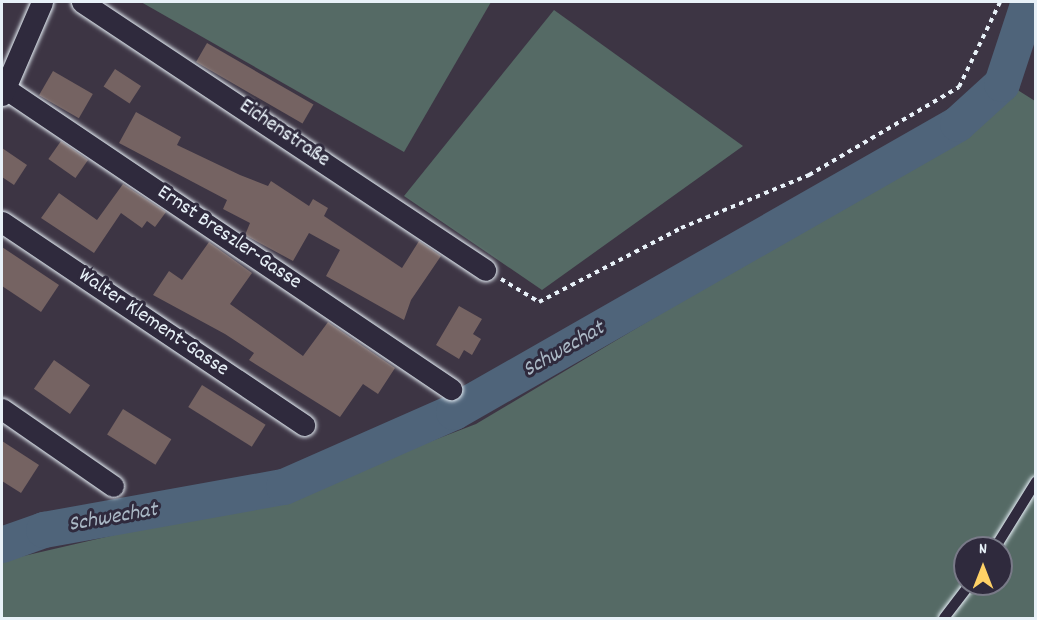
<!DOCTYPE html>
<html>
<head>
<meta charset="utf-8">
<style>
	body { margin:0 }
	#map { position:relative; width:1037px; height:620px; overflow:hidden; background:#3d3544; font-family:Dekko,sans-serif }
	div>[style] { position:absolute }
	.green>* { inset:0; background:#556a65 }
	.river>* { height:36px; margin:-18px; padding:0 18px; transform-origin:18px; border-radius:18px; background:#4f647a }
	.building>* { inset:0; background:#756362; transform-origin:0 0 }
	.path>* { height:4px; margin-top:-2px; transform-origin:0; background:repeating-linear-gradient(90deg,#e8f1f8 0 4.5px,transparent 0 9px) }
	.roads { filter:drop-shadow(0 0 2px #e8f1f8) drop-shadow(0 0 2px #e8f1f8) }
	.service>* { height:10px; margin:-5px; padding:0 5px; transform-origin:5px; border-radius:5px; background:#2f2a3d }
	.minor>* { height:21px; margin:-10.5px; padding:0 10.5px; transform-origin:10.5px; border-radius:10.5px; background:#2f2a3d }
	span { translate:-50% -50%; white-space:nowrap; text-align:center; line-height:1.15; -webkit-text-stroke:6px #2f2a3d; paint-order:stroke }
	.street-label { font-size:21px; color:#e8f1f8 }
	.water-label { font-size:22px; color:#abb9c6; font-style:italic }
	.frame { position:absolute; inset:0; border:3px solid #e8f1f8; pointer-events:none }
	.north { position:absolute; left:953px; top:536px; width:60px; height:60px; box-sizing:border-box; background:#2f2a3d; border:2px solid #797a88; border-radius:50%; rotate:0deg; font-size:16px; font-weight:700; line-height:24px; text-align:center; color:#e8f1f8 }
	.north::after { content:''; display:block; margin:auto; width:21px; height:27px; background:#ffd166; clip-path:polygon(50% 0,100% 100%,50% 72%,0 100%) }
</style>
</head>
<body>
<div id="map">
	<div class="green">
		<div style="clip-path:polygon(141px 2px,491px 2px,404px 152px)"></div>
		<div style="clip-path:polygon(554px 10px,743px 146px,542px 290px,404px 196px)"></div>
		<div style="clip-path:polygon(evenodd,1016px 89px,1035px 101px,1035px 618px,2px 618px,2px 561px,296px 493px,476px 424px,975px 126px,1016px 89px,965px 548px,1001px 548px,1001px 584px,965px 584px,965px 548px)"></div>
	</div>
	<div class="river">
		<div style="left:2px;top:545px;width:45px;rotate:-19.7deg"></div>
		<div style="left:44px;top:530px;width:244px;rotate:-10.2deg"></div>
		<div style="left:284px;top:487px;width:186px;rotate:-23.8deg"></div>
		<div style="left:454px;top:412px;width:580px;rotate:-29.74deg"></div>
		<div style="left:958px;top:124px;width:59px;rotate:-42.3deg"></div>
		<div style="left:1002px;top:84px;width:86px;rotate:-71.8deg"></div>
	</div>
	<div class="building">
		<div style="left:207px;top:43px;width:123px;height:22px;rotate:30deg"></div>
		<div style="left:115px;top:69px;width:31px;height:21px;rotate:33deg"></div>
		<div style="left:53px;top:71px;width:46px;height:28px;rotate:30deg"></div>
		<div style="clip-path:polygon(136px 112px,181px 137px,177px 145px,240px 175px,268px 186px,271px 181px,309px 206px,313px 199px,328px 208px,324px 216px,402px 268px,419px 241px,441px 256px,411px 300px,404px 320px,326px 276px,340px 250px,309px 233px,293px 261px,245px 235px,250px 223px,223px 209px,227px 200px,119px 143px)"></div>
		<div style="left:61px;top:141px;width:33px;height:22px;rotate:35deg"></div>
		<div style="clip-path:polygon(2px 148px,27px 165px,14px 185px,2px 177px)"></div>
		<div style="clip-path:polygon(123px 184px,166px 212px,155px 227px,147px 221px,142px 228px,121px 213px,94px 253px,41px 218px,59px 193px,97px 220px)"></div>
		<div style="clip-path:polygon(209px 242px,252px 273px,230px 304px,303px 356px,328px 322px,395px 368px,378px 394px,363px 384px,340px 417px,249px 360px,254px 353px,225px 334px,153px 295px,169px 271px,182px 280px)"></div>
		<div style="clip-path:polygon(2px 247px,59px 285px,41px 312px,2px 286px)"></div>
		<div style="clip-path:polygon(459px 306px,482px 319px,473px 334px,481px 339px,472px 355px,464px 350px,459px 359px,436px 345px)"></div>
		<div style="left:54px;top:360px;width:44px;height:35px;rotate:35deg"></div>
		<div style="left:202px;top:385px;width:75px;height:26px;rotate:32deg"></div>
		<div style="left:123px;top:409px;width:57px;height:30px;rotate:32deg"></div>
		<div style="clip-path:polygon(2px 441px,39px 465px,21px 493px,2px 481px)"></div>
	</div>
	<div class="path">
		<div style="left:501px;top:279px;width:44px;rotate:31.2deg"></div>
		<div style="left:539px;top:302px;width:160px;rotate:-27.5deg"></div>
		<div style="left:681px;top:228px;width:139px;rotate:-22.5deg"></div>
		<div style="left:809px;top:175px;width:174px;rotate:-30.4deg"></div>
		<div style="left:959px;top:87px;width:94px;rotate:-64.2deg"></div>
	</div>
	<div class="roads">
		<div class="service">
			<div style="left:995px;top:548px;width:78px;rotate:-58.2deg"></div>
			<div style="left:944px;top:618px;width:43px;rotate:-52.6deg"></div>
		</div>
		<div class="minor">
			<div style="left:82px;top:2px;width:484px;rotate:33.6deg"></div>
			<div style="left:6px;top:89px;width:537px;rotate:33.99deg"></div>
			<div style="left:2px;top:95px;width:101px;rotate:-66.7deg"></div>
			<div style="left:2px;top:222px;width:364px;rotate:33.9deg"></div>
			<div style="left:2px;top:409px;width:135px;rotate:34.7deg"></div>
		</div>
	</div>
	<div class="street-label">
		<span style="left:284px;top:134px;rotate:34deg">Eichenstraße</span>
		<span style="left:229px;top:238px;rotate:34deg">Ernst Breszler-Gasse</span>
		<span style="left:153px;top:323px;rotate:34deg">Walter Klement-Gasse</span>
	</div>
	<div class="water-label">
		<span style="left:564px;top:350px;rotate:-30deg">Schwechat</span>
		<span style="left:113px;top:518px;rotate:-10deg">Schwechat</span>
	</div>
	<div class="frame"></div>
	<div class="north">N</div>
</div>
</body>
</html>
